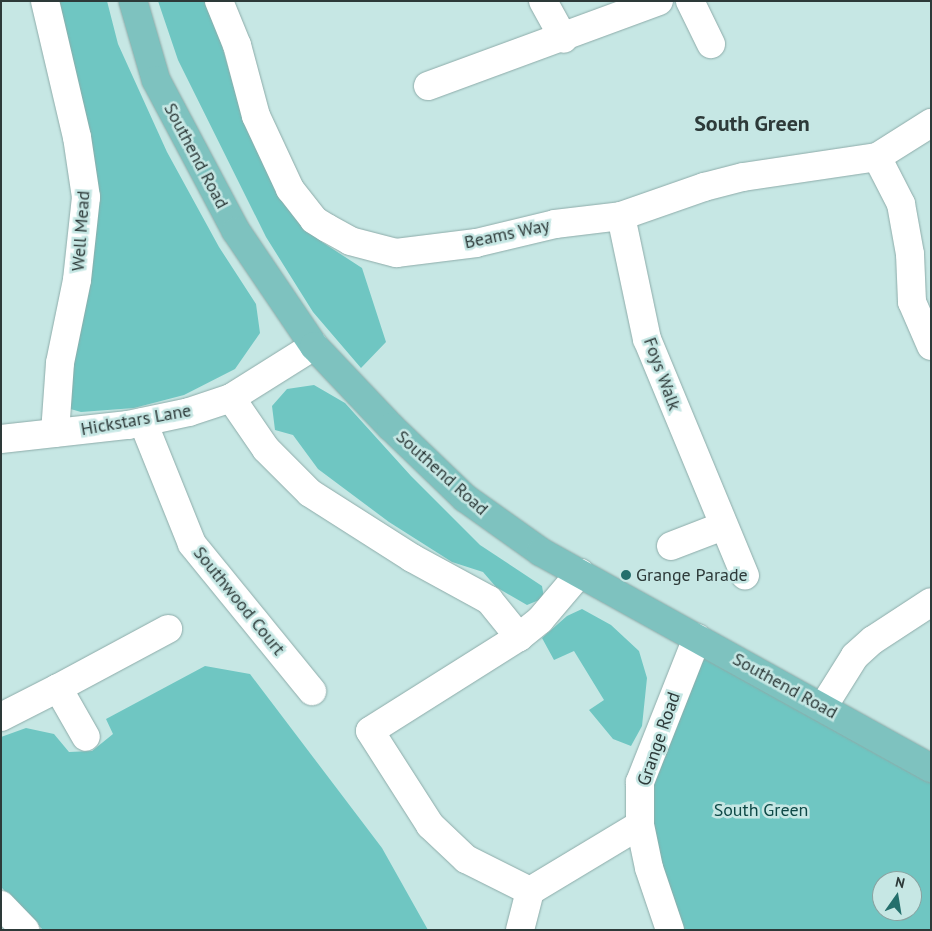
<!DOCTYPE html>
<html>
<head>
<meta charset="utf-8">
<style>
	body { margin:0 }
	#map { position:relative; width:932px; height:931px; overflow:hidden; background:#c6e7e4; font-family:"PT Sans",sans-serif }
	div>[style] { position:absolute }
	.green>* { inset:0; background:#6fc6c2 }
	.roads { filter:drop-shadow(0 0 1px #8daba9) drop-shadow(0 0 1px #8daba9) }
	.minor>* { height:28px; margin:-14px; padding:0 14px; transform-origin:14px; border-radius:14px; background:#fff }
	.major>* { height:28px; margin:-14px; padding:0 14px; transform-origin:14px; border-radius:14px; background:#7ec2bf }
	.dots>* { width:14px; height:14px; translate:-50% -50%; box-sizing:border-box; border:2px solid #c6e7e4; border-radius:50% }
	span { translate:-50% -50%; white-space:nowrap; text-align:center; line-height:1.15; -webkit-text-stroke:5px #c6e7e4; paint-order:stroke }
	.street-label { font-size:18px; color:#2d3a39 }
	.poi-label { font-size:18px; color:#2d3a39 }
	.left { translate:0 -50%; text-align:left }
	.park-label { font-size:18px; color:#0e4947 }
	.district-label { font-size:22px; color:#2d3a39; font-weight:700 }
	.frame { position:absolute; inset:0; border:2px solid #2d3a39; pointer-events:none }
	.north { position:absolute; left:872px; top:871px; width:50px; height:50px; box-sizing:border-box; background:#c6e7e4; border:1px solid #89a2a0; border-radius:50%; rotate:13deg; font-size:14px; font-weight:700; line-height:20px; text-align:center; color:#2d3a39 }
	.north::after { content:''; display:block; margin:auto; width:18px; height:22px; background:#246f6c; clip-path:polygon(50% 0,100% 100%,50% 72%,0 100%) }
</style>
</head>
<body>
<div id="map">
	<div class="green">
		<div style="clip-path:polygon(41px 1px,107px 1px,118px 44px,167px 152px,219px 247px,256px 304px,260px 333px,235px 369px,184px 395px,134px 408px,81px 412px,67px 408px,84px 238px)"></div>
		<div style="clip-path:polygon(158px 1px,209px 1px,236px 94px,279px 182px,322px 242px,362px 268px,386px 342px,361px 368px,313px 312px,266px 237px,178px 60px)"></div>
		<div style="clip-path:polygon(314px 385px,345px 403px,411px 476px,480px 545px,542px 586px,544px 598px,527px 605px,496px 587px,483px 572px,452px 562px,389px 522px,318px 469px,293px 435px,275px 430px,272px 406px,287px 389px)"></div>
		<div style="clip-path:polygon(582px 609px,611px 625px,639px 651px,647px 678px,642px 726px,631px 746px,613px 739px,589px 710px,604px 700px,574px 651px,554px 660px,542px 638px,567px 616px)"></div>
		<div style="clip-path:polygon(evenodd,697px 638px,931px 768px,931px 930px,670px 930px,640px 825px,697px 638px,882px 881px,912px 881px,912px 911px,882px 911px,882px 881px)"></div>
		<div style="clip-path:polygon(205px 666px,250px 674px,382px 848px,428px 930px,43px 930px,1px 887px,1px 737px,26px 728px,54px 734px,69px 752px,92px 751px,113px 734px,106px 719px)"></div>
	</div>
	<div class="roads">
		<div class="minor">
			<div style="left:45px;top:1px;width:140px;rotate:76.8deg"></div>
			<div style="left:77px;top:137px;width:61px;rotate:81.5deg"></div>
			<div style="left:86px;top:197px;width:83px;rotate:96.2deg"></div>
			<div style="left:77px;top:280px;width:85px;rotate:101.6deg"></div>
			<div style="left:60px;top:363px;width:70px;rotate:94.1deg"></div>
			<div style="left:219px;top:1px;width:48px;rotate:67.8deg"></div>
			<div style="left:237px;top:45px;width:73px;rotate:75deg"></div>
			<div style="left:256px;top:116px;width:81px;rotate:65deg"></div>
			<div style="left:290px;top:189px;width:39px;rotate:52deg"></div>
			<div style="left:314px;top:220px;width:15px;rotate:32deg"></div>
			<div style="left:327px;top:228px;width:26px;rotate:29deg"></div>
			<div style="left:350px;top:241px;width:48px;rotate:14.6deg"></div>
			<div style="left:396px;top:253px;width:81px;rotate:-7.1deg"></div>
			<div style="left:476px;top:243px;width:81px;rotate:-13.5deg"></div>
			<div style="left:555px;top:224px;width:66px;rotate:-6.9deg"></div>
			<div style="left:621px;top:216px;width:88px;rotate:-19.3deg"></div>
			<div style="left:704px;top:187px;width:40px;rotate:-14.4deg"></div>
			<div style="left:743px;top:177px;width:135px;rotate:-8.5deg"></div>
			<div style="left:877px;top:157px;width:64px;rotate:-32.2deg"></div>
			<div style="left:543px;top:1px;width:43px;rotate:61.1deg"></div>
			<div style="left:690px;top:1px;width:48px;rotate:64deg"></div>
			<div style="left:428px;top:86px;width:246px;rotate:-20.2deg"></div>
			<div style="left:877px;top:157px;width:53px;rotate:62.9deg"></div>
			<div style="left:901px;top:204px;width:51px;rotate:79.8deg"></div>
			<div style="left:910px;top:254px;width:48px;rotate:87.6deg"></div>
			<div style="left:912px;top:302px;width:48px;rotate:66.6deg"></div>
			<div style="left:621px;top:216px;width:126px;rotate:78.1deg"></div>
			<div style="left:647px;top:339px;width:256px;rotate:67.5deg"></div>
			<div style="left:231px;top:398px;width:62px;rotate:55.5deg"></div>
			<div style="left:266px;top:449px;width:62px;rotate:45deg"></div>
			<div style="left:310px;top:493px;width:121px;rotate:32.5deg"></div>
			<div style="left:412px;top:558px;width:88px;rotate:28.6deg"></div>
			<div style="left:489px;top:600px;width:48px;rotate:51deg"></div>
			<div style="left:519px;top:637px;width:27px;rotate:-39deg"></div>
			<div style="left:540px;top:620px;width:62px;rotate:-49.6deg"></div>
			<div style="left:143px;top:422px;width:131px;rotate:68.1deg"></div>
			<div style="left:192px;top:544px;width:190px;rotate:50.8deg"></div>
			<div style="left:1px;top:439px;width:128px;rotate:-6.3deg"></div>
			<div style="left:128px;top:425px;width:62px;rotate:-12deg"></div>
			<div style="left:189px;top:412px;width:44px;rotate:-18.4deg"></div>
			<div style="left:231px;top:398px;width:98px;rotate:-32.1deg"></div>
			<div style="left:671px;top:546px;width:56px;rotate:-21deg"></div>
			<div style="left:519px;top:637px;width:176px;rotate:147.8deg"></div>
			<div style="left:370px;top:731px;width:112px;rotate:57.4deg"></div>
			<div style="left:430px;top:825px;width:50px;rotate:43.4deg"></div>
			<div style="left:466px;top:859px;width:72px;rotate:26.6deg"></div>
			<div style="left:530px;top:891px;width:128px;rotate:-31deg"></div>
			<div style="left:58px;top:688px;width:125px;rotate:-28.2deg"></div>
			<div style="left:823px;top:707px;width:60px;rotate:-57.9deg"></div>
			<div style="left:855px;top:656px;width:24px;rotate:-42deg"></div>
			<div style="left:873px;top:640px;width:69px;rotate:-33.2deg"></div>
			<div style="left:1px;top:717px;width:64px;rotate:-27deg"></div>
			<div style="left:58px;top:688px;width:56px;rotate:60.3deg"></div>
			<div style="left:1px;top:905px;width:35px;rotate:46deg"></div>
			<div style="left:520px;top:930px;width:40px;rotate:-75.6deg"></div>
			<div style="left:670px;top:930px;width:65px;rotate:-108.7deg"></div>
			<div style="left:649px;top:868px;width:44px;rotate:-101.8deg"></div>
			<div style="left:640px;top:825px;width:43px;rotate:-90deg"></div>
			<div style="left:640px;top:782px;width:155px;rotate:-68.4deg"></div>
		</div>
		<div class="major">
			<div style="left:133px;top:1px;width:82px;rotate:73.8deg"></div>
			<div style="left:156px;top:80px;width:171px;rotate:62.1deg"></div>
			<div style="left:236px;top:231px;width:139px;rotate:55.9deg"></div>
			<div style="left:314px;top:346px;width:112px;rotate:46.5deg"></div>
			<div style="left:391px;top:427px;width:103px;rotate:43.8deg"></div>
			<div style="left:465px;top:498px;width:93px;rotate:35.4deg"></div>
			<div style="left:541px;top:552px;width:446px;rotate:29deg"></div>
		</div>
	</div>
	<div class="dots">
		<div style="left:626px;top:575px;background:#246f6c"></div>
	</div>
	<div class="street-label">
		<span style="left:196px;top:156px;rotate:62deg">Southend Road</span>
		<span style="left:81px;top:231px;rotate:-86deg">Well Mead</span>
		<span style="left:507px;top:234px;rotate:-12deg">Beams Way</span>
		<span style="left:662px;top:374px;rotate:70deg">Foys Walk</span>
		<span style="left:136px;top:420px;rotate:-10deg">Hickstars Lane</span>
		<span style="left:442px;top:473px;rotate:42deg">Southend Road</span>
		<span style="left:239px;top:601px;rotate:51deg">Southwood Court</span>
		<span style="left:785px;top:686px;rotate:29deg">Southend Road</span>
		<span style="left:659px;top:739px;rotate:-71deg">Grange Road</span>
	</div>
	<div class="poi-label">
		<span class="left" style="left:636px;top:575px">Grange Parade</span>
	</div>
	<div class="park-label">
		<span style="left:761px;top:810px">South Green</span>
	</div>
	<div class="district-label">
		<span style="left:752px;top:124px">South Green</span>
	</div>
	<div class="frame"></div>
	<div class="north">N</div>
</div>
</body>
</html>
